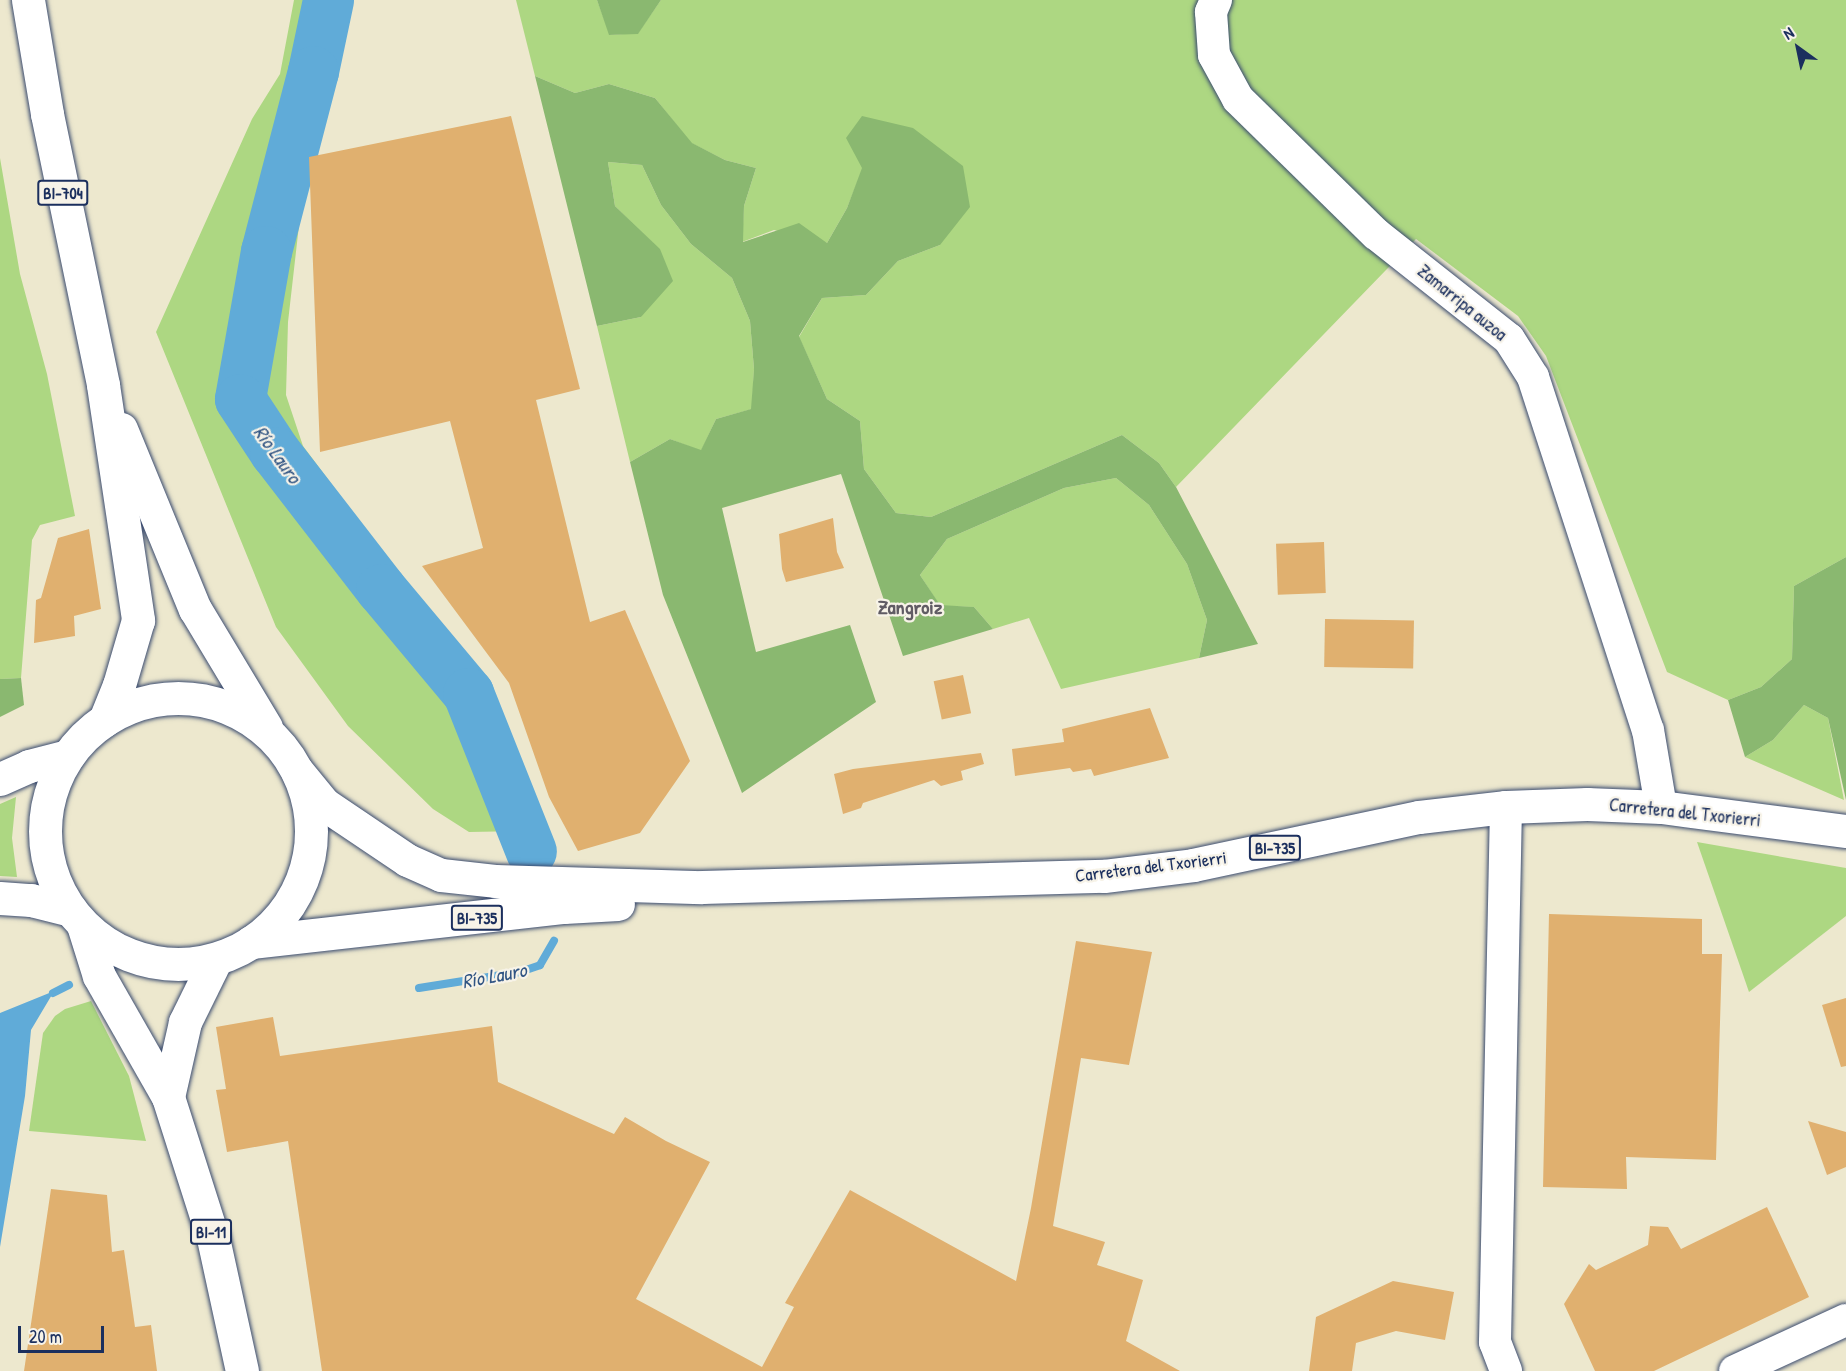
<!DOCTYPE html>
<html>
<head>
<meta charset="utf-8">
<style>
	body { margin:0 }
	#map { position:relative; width:1846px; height:1371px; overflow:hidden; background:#ede8ce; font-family:"Patrick Hand",sans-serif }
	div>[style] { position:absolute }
	.green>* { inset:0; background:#add782 }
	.forest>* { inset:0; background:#8ab870 }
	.water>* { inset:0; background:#60abd8 }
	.stream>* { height:8px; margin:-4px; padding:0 4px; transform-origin:4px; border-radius:4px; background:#60abd8 }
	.river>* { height:51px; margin:-25.5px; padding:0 25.5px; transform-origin:25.5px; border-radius:25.5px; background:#60abd8 }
	.building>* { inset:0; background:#e0b06f; transform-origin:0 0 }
	.roads { filter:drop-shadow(0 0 2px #3a4b6f) drop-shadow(0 0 2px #3a4b6f) }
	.minor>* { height:32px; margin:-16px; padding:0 16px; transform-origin:16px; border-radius:16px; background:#fff }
	.primary>* { height:33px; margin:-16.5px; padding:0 16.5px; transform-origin:16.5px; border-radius:16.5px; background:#fff }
	.primary>.ring { margin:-16.5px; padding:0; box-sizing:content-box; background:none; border:33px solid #fff; border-radius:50% }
	span { translate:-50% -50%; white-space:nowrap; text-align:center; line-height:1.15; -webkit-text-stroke:4.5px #f7f3e8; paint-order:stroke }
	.shield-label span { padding:2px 4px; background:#f7f3e8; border:2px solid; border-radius:4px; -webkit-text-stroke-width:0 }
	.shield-label { font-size:16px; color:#1b2f5e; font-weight:700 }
	.street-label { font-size:18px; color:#1b2f5e }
	.water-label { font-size:20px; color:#305483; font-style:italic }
	.neighbourhood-label { font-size:20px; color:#605c64; font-weight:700 }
	.north { position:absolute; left:1768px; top:18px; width:60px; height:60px; -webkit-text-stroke:4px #f7f3e8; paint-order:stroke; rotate:327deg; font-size:16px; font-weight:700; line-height:24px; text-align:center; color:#1b2f5e }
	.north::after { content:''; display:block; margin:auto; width:21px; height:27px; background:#1b2f5e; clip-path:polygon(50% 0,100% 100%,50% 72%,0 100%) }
	.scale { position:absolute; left:18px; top:1326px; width:86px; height:27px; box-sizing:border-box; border:3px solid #1b2f5e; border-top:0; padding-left:8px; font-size:18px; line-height:21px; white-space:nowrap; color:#1b2f5e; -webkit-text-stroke:4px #f7f3e8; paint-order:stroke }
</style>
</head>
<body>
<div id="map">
	<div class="green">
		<div style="clip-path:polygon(294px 0,342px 0,307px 155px,288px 322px,286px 395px,303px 446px,490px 696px,546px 841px,523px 831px,469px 832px,433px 809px,348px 726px,276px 627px,156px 332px,252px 119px,280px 74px)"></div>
		<div style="clip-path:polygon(516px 0,597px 0,610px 35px,638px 33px,661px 0,1846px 0,1846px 557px,1794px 586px,1792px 659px,1761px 687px,1728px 700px,1667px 672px,1546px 356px,1518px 316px,1416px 239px,1176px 487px,1159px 463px,1122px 435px,931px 517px,896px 513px,864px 469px,860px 421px,827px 399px,799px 337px,822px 298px,866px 295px,898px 261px,940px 245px,847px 138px,863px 168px,847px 208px,827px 243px,774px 230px,742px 242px,744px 206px,756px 168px,725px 160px,691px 143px,655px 98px,609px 84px,575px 93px,535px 76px)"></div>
		<div style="clip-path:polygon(0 158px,20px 274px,47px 374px,75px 516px,40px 525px,32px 540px,21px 678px,0 679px)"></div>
		<div style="clip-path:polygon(608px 162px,642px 165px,661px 205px,691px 244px,732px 278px,750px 321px,754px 369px,752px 409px,716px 419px,701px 451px,670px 439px,630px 462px,597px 326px,641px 317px,659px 249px,615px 206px)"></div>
		<div style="clip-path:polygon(1116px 478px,1149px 505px,1187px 564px,1207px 620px,1199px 658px,1061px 689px,1029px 618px,993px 629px,974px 607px,940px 606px,920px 575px,947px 539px,1064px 488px)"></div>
		<div style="clip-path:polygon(1804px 705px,1828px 718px,1844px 800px,1745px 757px,1773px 740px)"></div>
		<div style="clip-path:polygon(16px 797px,12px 838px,17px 877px,0 876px,0 804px)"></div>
		<div style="clip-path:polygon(1697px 842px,1846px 868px,1846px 916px,1749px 992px)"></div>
		<div style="clip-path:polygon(91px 1001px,129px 1076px,146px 1141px,29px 1131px,43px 1033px,55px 1016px,65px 1009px)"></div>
	</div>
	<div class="forest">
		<div style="clip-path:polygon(597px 0,661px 0,638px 34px,609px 35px)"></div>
		<div style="clip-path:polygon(535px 76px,575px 93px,609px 84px,655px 98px,692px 143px,725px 160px,756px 168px,744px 206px,743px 242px,799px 223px,827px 243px,847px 208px,862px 168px,846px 138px,862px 116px,913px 128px,963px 166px,970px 207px,940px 245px,898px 261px,866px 295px,822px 298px,799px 336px,827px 399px,860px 421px,864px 469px,896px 513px,931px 517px,1122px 435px,1159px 463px,1176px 487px,1258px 644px,1199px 658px,1207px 620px,1187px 564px,1149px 505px,1116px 478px,1064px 488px,947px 539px,920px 575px,940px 605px,974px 607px,993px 629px,903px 656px,841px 474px,722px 508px,756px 652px,850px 625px,876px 702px,742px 793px,663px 595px,630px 462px,670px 439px,701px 450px,716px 419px,751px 409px,754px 369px,750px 321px,732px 278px,691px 244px,661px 205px,642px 165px,608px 162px,615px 206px,660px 249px,673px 281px,641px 317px,597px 326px)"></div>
		<div style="clip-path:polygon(1846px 557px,1846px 800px,1828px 718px,1804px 705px,1773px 740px,1745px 757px,1728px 700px,1761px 687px,1792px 659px,1794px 586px)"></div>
		<div style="clip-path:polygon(21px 678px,24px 705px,0 717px,0 679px)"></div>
	</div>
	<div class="water">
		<div style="clip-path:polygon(69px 985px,53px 993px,31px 1030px,25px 1096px,0 1247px,0 1013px)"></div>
	</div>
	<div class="stream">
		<div style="left:419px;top:988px;width:102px;rotate:-9deg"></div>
		<div style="left:520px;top:972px;width:21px;rotate:-19deg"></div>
		<div style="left:540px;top:965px;width:28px;rotate:-60deg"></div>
		<div style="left:53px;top:993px;width:18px;rotate:-27deg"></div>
	</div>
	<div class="river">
		<div style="left:328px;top:0;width:73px;rotate:101.9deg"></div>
		<div style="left:313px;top:71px;width:186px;rotate:104.6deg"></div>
		<div style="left:266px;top:251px;width:150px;rotate:100deg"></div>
		<div style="left:240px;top:399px;width:64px;rotate:56.6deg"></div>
		<div style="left:275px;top:452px;width:173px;rotate:52.3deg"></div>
		<div style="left:381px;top:589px;width:136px;rotate:50.1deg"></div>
		<div style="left:468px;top:693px;width:170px;rotate:68.3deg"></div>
	</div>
	<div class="building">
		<div style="clip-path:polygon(511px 116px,580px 389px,536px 400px,590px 622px,625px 610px,690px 761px,640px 833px,578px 851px,549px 797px,509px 683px,422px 566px,483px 548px,450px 421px,320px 452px,309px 157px)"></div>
		<div style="clip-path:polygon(833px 518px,837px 552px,844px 568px,786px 582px,782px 569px,779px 534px)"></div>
		<div style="clip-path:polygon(89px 529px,101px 609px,74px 616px,75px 636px,34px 643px,36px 600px,41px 598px,58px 538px)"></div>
		<div style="left:1324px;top:542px;width:51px;height:48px;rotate:88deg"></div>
		<div style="left:1325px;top:619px;width:89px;height:48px;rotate:1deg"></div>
		<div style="left:963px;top:675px;width:39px;height:30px;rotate:78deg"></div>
		<div style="clip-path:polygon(1150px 708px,1169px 758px,1094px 776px,1091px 769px,1073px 772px,1070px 768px,1015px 776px,1012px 749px,1064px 742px,1062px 729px)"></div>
		<div style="clip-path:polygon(981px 753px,984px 764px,961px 771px,963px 780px,941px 786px,934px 780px,863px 803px,861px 808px,843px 814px,834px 774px,853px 769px)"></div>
		<div style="clip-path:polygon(1549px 914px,1702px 919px,1702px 954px,1722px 954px,1716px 1160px,1626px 1157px,1627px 1189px,1543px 1187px)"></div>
		<div style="clip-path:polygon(1076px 941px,1152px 952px,1129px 1065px,1081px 1058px,1053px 1226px,1105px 1242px,1097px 1265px,1143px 1280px,1126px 1341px,1180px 1371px,322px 1371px,288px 1141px,227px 1152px,216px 1090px,226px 1089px,216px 1027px,273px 1017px,280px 1056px,492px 1026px,498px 1082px,614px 1134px,625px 1117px,666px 1141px,710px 1162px,636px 1299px,762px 1367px,794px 1307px,785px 1303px,850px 1190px,1016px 1281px,1031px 1208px)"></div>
		<div style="clip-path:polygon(1846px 998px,1846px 1066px,1841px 1067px,1822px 1005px)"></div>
		<div style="clip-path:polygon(1808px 1121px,1846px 1132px,1846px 1167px,1827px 1175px)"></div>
		<div style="clip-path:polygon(51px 1189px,107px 1195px,112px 1252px,124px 1250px,135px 1327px,151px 1325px,157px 1371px,24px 1371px)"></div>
		<div style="clip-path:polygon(1767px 1207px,1809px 1297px,1654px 1371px,1595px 1371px,1564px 1304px,1589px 1264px,1596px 1270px,1648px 1245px,1650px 1226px,1668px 1227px,1681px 1249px)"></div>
		<div style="clip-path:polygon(1393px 1281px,1454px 1292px,1445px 1340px,1396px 1331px,1356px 1343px,1352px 1371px,1309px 1371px,1316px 1317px)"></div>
	</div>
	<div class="roads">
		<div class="minor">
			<div style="left:1216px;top:0;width:13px;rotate:113deg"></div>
			<div style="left:1211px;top:12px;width:43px;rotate:86deg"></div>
			<div style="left:1214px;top:55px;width:50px;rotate:61.4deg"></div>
			<div style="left:1238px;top:99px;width:193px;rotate:44.4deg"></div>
			<div style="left:1376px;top:234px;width:169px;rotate:38.3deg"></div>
			<div style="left:1509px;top:339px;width:45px;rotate:57.7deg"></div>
			<div style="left:1533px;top:377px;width:371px;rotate:72deg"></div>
			<div style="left:1648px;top:730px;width:78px;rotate:80.4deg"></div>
			<div style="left:1506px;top:807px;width:535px;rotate:91.18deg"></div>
			<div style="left:1495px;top:1342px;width:31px;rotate:69deg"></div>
			<div style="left:1735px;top:1371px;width:122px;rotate:-24.7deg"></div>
		</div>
		<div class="primary">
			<div style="left:28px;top:0;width:116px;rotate:80.5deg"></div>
			<div style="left:47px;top:114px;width:277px;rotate:78.3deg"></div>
			<div style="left:103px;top:385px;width:238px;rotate:81.5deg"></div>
			<div style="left:138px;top:620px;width:68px;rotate:106.3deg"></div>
			<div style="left:119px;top:685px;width:38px;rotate:112deg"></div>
			<div style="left:121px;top:429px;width:195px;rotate:67.7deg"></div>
			<div style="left:195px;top:609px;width:138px;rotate:59deg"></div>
			<div class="ring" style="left:45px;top:698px;width:233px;height:233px"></div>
			<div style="left:297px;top:771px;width:43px;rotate:50.7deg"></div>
			<div style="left:324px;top:804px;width:100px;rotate:34deg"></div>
			<div style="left:407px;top:860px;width:37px;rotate:24deg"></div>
			<div style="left:441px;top:875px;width:54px;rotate:6.3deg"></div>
			<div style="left:495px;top:881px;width:207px;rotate:1.7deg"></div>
			<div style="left:702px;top:887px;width:402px;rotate:-1.6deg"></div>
			<div style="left:1104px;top:876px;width:90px;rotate:-7deg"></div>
			<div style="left:1193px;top:865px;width:231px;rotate:-12deg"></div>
			<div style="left:1419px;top:817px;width:88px;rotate:-6.6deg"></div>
			<div style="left:1506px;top:807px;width:81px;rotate:-2.1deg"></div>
			<div style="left:1587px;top:804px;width:74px;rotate:2.3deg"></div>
			<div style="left:1661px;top:807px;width:187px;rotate:7.4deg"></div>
			<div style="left:0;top:779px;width:32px;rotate:-24deg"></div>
			<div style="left:29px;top:766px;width:40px;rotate:-14.4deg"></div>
			<div style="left:0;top:898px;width:31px;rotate:4deg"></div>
			<div style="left:31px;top:900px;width:41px;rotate:14deg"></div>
			<div style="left:83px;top:925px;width:53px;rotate:72.6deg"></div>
			<div style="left:99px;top:976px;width:139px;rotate:60.3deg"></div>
			<div style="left:168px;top:1097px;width:148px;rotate:72.3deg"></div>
			<div style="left:213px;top:1238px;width:136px;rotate:77.7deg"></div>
			<div style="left:251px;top:942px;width:315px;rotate:-6.4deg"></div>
			<div style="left:564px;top:907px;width:54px;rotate:-3.2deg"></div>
			<div style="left:168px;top:1097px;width:77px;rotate:-77.2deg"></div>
			<div style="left:185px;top:1022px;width:70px;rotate:-63.8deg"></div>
		</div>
	</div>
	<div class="shield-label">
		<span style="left:63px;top:193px">BI-704</span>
		<span style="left:1275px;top:848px">BI-735</span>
		<span style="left:477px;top:918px">BI-735</span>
		<span style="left:211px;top:1232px">BI-11</span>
	</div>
	<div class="street-label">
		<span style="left:1462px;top:303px;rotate:39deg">Zamarripa auzoa</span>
		<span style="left:1685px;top:813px;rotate:6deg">Carretera del Txorierri</span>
		<span style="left:1151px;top:867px;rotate:-7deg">Carretera del Txorierri</span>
	</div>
	<div class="water-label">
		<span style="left:278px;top:454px;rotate:54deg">Río Lauro</span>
		<span style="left:494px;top:975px;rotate:-11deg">Río Lauro</span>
	</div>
	<div class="neighbourhood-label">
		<span style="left:910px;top:606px">Zangroiz</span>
	</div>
	<div class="north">N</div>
	<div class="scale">20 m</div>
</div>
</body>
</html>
